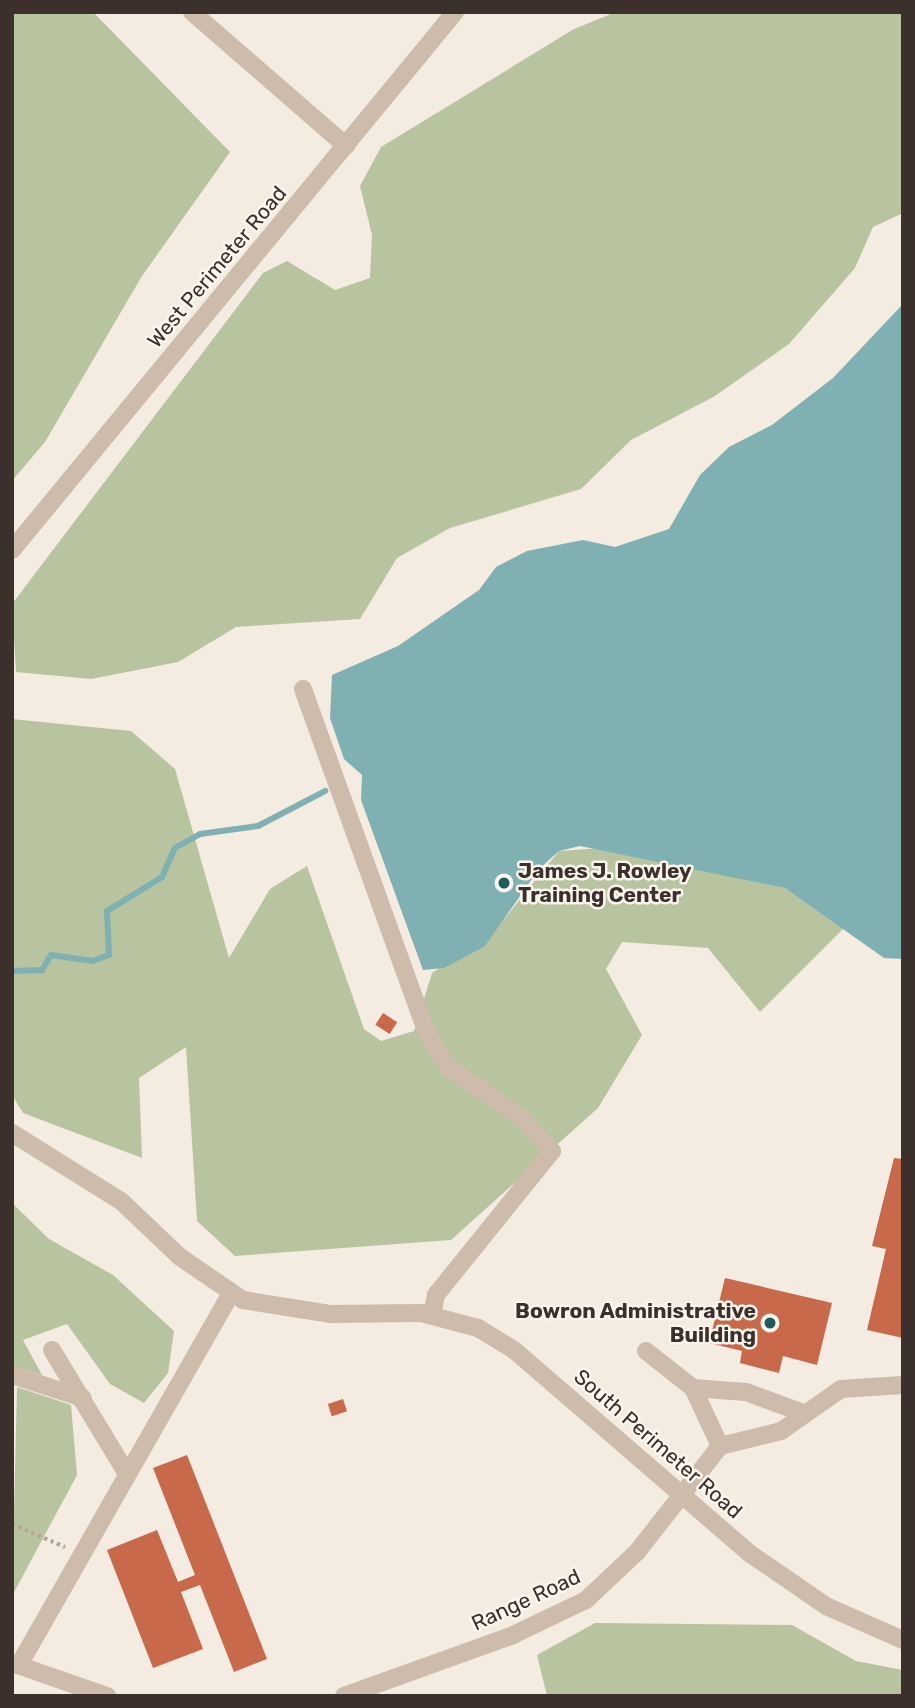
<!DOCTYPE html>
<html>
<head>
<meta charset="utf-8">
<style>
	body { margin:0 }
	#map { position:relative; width:915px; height:1708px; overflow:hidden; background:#f4ebe1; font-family:Rubik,sans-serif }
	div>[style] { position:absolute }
	.green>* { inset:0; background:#b8c4a0 }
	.water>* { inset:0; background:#7fb0b2 }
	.stream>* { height:6px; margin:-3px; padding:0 3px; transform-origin:3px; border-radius:3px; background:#7fb0b2 }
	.building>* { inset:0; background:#c8694b; transform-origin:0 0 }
	.path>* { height:3.5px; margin-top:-1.75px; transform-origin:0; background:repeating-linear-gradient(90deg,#b9a596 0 3.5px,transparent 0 7px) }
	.minor>* { height:18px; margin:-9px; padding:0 9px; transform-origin:9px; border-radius:9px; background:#cdbbac }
	.dots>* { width:19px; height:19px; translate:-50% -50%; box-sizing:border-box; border:4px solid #fbf5ee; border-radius:50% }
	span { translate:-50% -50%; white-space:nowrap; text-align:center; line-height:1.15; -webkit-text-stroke:5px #fbf5ee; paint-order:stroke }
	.street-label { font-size:21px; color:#3b302b }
	.poi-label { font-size:21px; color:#3b302b; font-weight:700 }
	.left { translate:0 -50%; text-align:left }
	.right { translate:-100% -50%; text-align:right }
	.frame { position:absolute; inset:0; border:14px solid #3b302b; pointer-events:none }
</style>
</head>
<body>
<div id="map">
	<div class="green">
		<div style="clip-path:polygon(12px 12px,93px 12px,230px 152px,142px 276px,45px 442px,12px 481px)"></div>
		<div style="clip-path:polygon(616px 12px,903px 12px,903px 213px,873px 227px,855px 268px,789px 344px,715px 396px,631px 440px,581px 489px,450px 528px,397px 558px,360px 619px,236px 627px,178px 662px,91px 679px,16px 672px,12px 604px,263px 273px,287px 261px,335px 290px,370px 278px,372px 235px,360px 186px,381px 147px,574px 29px)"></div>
		<div style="clip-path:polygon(12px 719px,131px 731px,175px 769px,229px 958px,270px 889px,307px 866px,364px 1029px,381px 1041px,414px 1031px,432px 973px,496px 929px,559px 851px,603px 848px,785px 888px,844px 928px,760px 1012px,708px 948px,622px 942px,606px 969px,642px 1035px,598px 1108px,451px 1240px,235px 1256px,197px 1221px,186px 1047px,139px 1078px,142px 1158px,23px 1113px,12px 1095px)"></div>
		<div style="clip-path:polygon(12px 1203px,49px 1239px,113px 1275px,174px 1331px,168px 1373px,144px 1403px,110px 1384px,67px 1324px,23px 1340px,42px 1375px,12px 1366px)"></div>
		<div style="clip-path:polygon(17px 1387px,71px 1405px,77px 1475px,12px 1596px)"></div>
		<div style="clip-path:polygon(595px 1623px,792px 1625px,856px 1661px,903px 1670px,903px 1696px,547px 1696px,537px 1655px)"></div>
	</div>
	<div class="water">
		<div style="clip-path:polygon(903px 304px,903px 959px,884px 958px,785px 888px,580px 846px,559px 851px,539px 869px,485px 946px,444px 968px,423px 970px,361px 800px,362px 775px,344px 759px,330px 718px,332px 675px,398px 646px,479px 590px,496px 567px,527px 551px,583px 540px,615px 547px,669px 529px,700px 475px,729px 447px,772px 425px,833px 378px)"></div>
	</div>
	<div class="stream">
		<div style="left:12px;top:971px;width:30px;rotate:-2deg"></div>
		<div style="left:42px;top:970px;width:17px;rotate:-59deg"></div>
		<div style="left:51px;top:955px;width:42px;rotate:8.1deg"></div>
		<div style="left:93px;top:961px;width:17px;rotate:-21deg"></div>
		<div style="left:109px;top:955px;width:44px;rotate:-92.6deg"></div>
		<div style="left:107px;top:911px;width:65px;rotate:-31.7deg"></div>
		<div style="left:162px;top:877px;width:32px;rotate:-66deg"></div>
		<div style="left:175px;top:848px;width:29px;rotate:-29deg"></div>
		<div style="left:200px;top:834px;width:59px;rotate:-7.9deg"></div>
		<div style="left:258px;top:826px;width:76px;rotate:-27.6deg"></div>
	</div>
	<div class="building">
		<div style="left:383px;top:1013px;width:17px;height:14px;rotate:33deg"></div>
		<div style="clip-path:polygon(894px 1158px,903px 1159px,903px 1338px,867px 1330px,886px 1249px,872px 1246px)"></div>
		<div style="clip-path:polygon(725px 1278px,832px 1303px,817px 1365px,783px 1356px,779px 1373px,740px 1363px,742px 1351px,709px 1343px)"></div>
		<div style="left:343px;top:1399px;width:13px;height:16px;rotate:72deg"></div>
		<div style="clip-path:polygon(187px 1455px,267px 1659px,234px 1672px,200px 1585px,181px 1592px,203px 1649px,153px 1668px,107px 1550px,157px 1530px,178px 1582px,195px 1575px,153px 1468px)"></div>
	</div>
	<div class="path">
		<div style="left:12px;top:1524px;width:58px;rotate:23.5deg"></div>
	</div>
	<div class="minor">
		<div style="left:192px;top:12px;width:204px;rotate:41deg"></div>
		<div style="left:12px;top:550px;width:697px;rotate:-50.53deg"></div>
		<div style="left:303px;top:689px;width:366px;rotate:70.2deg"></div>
		<div style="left:427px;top:1033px;width:40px;rotate:58deg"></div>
		<div style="left:448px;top:1067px;width:88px;rotate:34.4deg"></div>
		<div style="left:521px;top:1117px;width:46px;rotate:47.6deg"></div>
		<div style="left:552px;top:1151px;width:185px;rotate:128.9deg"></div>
		<div style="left:436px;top:1295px;width:20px;rotate:101deg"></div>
		<div style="left:12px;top:1133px;width:128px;rotate:32deg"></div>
		<div style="left:121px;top:1201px;width:81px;rotate:43.5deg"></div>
		<div style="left:180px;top:1257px;width:76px;rotate:34.3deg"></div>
		<div style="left:243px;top:1300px;width:88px;rotate:9.1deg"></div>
		<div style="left:330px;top:1314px;width:91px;rotate:-0.6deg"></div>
		<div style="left:421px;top:1313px;width:59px;rotate:14.7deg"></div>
		<div style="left:478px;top:1328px;width:42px;rotate:31.4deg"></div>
		<div style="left:514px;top:1350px;width:311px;rotate:40.8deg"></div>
		<div style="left:749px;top:1553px;width:93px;rotate:34.5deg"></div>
		<div style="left:826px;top:1606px;width:84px;rotate:23.8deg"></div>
		<div style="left:52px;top:1350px;width:145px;rotate:58.8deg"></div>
		<div style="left:646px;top:1351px;width:60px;rotate:38.2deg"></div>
		<div style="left:693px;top:1388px;width:64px;rotate:65deg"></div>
		<div style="left:15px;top:1376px;width:71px;rotate:17.9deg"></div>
		<div style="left:693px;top:1388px;width:53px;rotate:4.3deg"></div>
		<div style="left:746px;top:1392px;width:61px;rotate:20.2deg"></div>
		<div style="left:12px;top:1663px;width:101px;rotate:19.2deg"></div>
		<div style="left:19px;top:1665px;width:428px;rotate:-60.3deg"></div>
		<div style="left:344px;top:1696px;width:180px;rotate:-19.8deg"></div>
		<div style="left:513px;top:1635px;width:81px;rotate:-25.6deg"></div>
		<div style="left:586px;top:1600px;width:70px;rotate:-43.3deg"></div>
		<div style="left:637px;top:1552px;width:135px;rotate:-51.9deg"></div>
		<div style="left:720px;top:1446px;width:63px;rotate:-13.8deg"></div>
		<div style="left:781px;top:1431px;width:73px;rotate:-35deg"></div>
		<div style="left:841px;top:1389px;width:62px;rotate:-3.7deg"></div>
	</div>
	<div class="dots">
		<div style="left:504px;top:883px;background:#1f5a5e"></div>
		<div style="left:770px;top:1323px;background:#1f5a5e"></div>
	</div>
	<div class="street-label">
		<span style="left:217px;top:267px;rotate:-50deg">West Perimeter Road</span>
		<span style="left:658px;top:1444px;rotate:41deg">South Perimeter Road</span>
		<span style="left:526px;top:1600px;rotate:-25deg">Range Road</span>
	</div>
	<div class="poi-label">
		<span class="left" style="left:518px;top:883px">James J. Rowley<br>Training Center</span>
		<span class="right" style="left:756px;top:1323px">Bowron Administrative<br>Building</span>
	</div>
	<div class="frame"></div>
</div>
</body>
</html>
